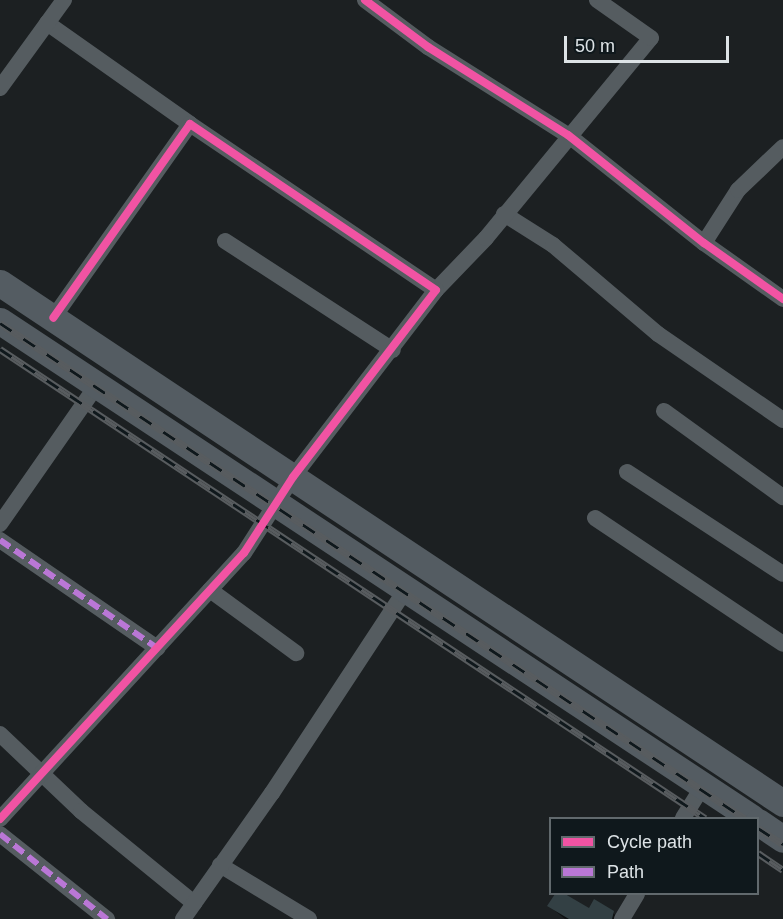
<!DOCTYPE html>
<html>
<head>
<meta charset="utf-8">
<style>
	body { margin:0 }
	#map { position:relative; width:783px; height:919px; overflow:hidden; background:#1c2022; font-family:Arial,sans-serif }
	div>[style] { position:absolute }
	.shadow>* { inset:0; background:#0007 }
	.building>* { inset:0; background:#334044 }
	.minor>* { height:16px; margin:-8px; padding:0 8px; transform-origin:8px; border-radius:8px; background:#555c60 }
	.primary>* { height:27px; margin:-13.5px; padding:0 13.5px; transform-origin:13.5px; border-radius:13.5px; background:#545c62 }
	.rail>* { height:7px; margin-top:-3.5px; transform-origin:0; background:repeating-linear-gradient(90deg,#0f181c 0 14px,#585c5f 0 28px); box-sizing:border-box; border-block:2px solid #585c5f }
	.quiet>* { height:6px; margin-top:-3px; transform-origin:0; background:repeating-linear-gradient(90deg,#ba77d6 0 12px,transparent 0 18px) }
	.cycleway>* { height:8px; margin:-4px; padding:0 4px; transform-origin:4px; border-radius:4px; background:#f153a3 }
	span { translate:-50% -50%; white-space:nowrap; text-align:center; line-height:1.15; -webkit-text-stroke:4.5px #0f181c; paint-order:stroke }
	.legend { position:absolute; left:549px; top:817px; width:210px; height:78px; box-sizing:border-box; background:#0f181c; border:2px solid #61696d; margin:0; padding:8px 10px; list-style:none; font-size:18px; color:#dde3e6 }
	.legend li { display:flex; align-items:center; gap:12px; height:30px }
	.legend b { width:30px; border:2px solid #61696d }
	.scale { position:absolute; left:564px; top:36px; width:165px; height:27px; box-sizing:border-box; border:3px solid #dde3e6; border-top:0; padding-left:8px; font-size:18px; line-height:21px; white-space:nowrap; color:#dde3e6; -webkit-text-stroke:4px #0f181c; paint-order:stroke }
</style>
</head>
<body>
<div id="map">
	<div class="shadow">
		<div style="clip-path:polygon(557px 894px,589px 910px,613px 913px,620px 919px,565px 919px,549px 906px)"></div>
	</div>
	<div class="building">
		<div style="clip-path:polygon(555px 894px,565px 894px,589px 908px,594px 899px,614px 911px,612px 919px,569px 919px,547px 906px)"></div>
	</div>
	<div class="minor">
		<div style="left:365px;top:0;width:79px;rotate:36.7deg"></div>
		<div style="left:428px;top:47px;width:165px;rotate:32.2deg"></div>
		<div style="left:568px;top:135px;width:174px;rotate:38.5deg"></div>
		<div style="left:704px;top:243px;width:97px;rotate:35.3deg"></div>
		<div style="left:47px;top:23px;width:175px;rotate:35.2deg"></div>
		<div style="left:0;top:88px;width:109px;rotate:-54deg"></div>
		<div style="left:504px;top:214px;width:58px;rotate:32.3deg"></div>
		<div style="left:553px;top:245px;width:138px;rotate:40.3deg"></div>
		<div style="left:658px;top:334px;width:152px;rotate:34.5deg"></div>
		<div style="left:225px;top:241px;width:200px;rotate:33deg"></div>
		<div style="left:704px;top:243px;width:63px;rotate:-57.3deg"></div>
		<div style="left:738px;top:190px;width:62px;rotate:-43.7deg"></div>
		<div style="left:436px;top:290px;width:72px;rotate:-46.1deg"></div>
		<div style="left:486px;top:238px;width:259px;rotate:-50.5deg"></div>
		<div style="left:651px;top:38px;width:66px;rotate:-144.9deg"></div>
		<div style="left:664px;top:411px;width:147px;rotate:35.9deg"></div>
		<div style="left:627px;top:472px;width:186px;rotate:33.2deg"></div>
		<div style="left:595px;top:518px;width:226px;rotate:33.8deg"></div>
		<div style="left:0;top:524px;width:169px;rotate:-55.1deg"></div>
		<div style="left:0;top:540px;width:191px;rotate:34.5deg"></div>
		<div style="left:210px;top:590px;width:107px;rotate:36.2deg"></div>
		<div style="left:0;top:734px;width:112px;rotate:43.5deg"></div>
		<div style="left:81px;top:811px;width:146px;rotate:39.2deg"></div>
		<div style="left:683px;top:818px;width:38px;rotate:-58deg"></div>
		<div style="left:0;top:819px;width:361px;rotate:-47.5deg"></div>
		<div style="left:244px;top:553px;width:90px;rotate:-57.2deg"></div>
		<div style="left:293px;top:477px;width:235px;rotate:-52.6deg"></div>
		<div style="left:436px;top:290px;width:297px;rotate:-146deg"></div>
		<div style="left:190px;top:124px;width:237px;rotate:125.2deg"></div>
		<div style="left:0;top:834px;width:137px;rotate:38.5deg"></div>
		<div style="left:220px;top:865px;width:104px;rotate:31.2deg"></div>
		<div style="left:183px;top:919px;width:154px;rotate:-54.8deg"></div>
		<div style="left:272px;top:793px;width:244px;rotate:-56.7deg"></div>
		<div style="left:622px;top:919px;width:29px;rotate:-59deg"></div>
	</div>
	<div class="primary">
		<div style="left:0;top:283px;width:940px;rotate:33.59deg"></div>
		<div style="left:0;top:321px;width:901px;rotate:33.46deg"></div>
		<div style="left:758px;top:822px;width:30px;rotate:34deg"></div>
	</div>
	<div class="rail">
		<div style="left:0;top:323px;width:894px;rotate:33.64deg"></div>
		<div style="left:0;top:349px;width:847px;rotate:33.63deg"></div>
		<div style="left:758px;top:828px;width:30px;rotate:33deg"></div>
		<div style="left:758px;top:853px;width:30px;rotate:34deg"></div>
	</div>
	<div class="quiet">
		<div style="left:0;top:540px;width:191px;rotate:34.5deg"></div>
		<div style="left:0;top:834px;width:137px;rotate:38.5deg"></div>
	</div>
	<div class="cycleway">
		<div style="left:365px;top:0;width:79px;rotate:36.7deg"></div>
		<div style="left:428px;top:47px;width:165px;rotate:32.2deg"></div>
		<div style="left:568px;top:135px;width:174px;rotate:38.5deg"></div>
		<div style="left:704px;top:243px;width:97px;rotate:35.3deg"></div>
		<div style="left:0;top:819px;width:361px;rotate:-47.5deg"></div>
		<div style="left:244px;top:553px;width:90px;rotate:-57.2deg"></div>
		<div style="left:293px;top:477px;width:235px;rotate:-52.6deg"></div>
		<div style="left:436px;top:290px;width:297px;rotate:-146deg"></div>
		<div style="left:190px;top:124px;width:237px;rotate:125.2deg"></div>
	</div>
	<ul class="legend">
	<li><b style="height:8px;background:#f153a3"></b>Cycle path</li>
	<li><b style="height:8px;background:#ba77d6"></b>Path</li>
	</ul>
	<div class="scale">50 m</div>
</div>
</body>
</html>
